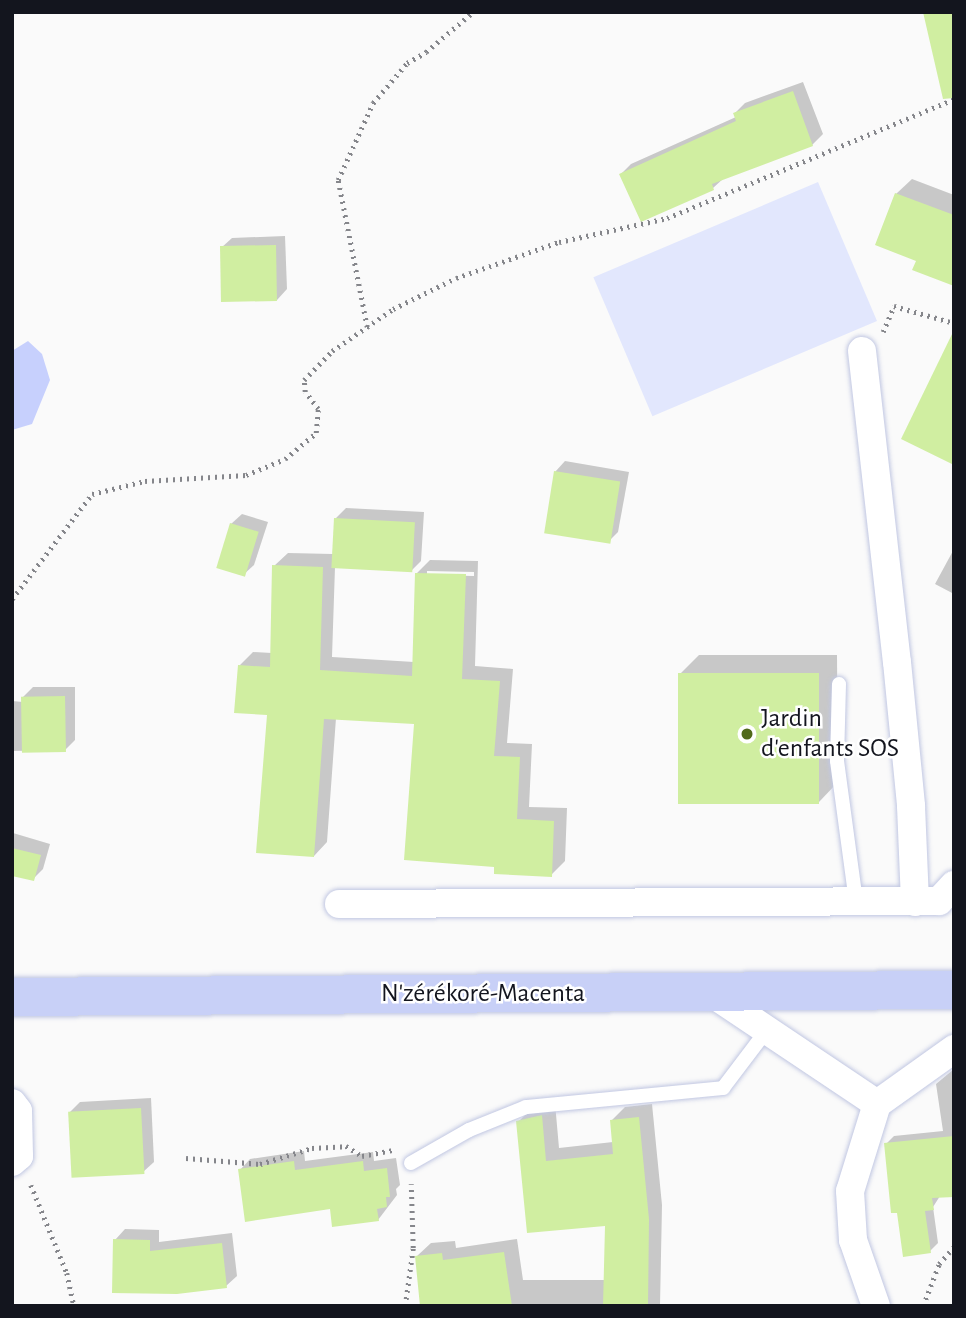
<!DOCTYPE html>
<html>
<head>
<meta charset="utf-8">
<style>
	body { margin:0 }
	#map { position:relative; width:966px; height:1318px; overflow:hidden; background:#fafafa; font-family:"Alegreya Sans",sans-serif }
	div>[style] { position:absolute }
	.green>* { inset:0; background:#e2e7fd; transform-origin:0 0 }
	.water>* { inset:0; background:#c7d0fd }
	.shadow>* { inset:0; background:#0003 }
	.building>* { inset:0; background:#d0eea1; transform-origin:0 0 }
	.path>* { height:4.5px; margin-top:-2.25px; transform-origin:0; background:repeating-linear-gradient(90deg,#85868b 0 2px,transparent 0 7px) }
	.roads { filter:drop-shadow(0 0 2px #c1c7e2) drop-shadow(0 0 2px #c1c7e2) }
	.service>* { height:14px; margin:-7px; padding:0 7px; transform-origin:7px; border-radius:7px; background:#fff }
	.minor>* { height:28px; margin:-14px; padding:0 14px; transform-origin:14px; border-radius:14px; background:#fff }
	.trunk>* { height:38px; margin:-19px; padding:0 19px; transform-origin:19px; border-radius:19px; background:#c8d0f7 }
	.dots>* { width:19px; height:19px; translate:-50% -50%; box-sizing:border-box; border:4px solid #fff; border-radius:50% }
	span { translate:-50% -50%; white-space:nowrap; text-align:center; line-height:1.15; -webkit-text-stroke:5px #fff; paint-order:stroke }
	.poi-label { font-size:26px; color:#13151e }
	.left { translate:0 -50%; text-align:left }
	.street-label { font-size:26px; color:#13151e }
	.frame { position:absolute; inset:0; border:14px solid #13151e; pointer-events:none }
</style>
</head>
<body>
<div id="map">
	<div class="green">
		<div style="left:818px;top:182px;width:151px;height:244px;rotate:67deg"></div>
	</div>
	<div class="water">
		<div style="clip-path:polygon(28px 341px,42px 354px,50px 380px,32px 424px,12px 430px,12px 351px)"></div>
	</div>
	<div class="shadow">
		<div style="clip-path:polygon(803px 82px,823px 134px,812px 145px,724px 178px,713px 188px,642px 220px,621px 174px,631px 164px,736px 117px,735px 113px,745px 103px)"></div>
		<div style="clip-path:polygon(912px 179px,954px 195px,954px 284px,918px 260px,896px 194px)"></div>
		<div style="clip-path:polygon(285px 236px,287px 289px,277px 300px,221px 248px,232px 238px)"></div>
		<div style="clip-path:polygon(565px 461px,629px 472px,618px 532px,608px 542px,555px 472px)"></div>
		<div style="clip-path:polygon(evenodd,346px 508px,424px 512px,421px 561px,411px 571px,335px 567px,332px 657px,414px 662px,417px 573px,430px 560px,478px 561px,475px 666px,513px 669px,507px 743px,532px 744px,529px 807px,567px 808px,565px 861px,551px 875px,496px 865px,416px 722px,336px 718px,327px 842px,314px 856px,269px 713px,239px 666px,253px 652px,272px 653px,274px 566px,288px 553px,333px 554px,335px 519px,346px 508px,427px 571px,474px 572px,474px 576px,427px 575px,427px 571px)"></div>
		<div style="clip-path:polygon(242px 514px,268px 522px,254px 565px,243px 575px,231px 524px)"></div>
		<div style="clip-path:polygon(954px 549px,954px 594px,935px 584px)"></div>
		<div style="clip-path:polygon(699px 655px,837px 655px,838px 782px,819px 802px,680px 674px)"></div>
		<div style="clip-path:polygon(33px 687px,75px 687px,75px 740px,65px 750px,12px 751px,12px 701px,23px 702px,23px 697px)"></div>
		<div style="clip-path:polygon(13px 833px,50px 844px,43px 869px,33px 879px,12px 874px)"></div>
		<div style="clip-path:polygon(954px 1069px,954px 1195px,940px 1196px,933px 1207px,938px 1243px,930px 1251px,886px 1144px,894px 1136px,943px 1131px,936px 1084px)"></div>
		<div style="clip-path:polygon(151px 1098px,154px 1162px,143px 1172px,70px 1112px,80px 1102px)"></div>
		<div style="clip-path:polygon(555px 1103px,559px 1148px,613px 1142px,612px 1120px,625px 1107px,652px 1104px,662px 1205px,660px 1306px,422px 1306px,417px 1256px,431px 1243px,455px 1241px,456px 1248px,517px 1239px,523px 1280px,605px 1280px,607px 1224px,528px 1231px,518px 1122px,532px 1108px)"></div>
		<div style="clip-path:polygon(304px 1151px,305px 1161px,373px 1152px,374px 1161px,396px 1158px,400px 1185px,396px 1189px,397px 1195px,378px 1220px,331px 1207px,240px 1170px,250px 1159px)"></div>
		<div style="clip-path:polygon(125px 1229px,159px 1230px,159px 1242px,232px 1233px,237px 1276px,226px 1286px,115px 1240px)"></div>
	</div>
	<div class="building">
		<div style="clip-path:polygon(923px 12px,954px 12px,954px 98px,943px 99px)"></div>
		<div style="clip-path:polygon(793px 91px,813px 146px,712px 184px,714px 190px,641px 222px,619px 174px,736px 121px,733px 113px)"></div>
		<div style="clip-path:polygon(895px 193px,954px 215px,954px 286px,912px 270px,916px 261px,875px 245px)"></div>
		<div style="left:276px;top:245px;width:56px;height:56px;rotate:89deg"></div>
		<div style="clip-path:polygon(954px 330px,954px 465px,901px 439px)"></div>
		<div style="left:554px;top:471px;width:67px;height:63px;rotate:9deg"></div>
		<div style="left:334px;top:518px;width:81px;height:50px;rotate:3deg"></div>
		<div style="left:230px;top:523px;width:30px;height:47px;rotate:17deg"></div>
		<div style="clip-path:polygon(272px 565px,323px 567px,320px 670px,412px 676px,415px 573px,466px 574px,462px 679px,500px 681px,494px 756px,520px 757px,517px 819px,554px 821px,552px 877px,494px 874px,494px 867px,404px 860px,414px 724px,324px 719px,314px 857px,256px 853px,267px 715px,234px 713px,238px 665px,270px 667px)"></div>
		<div style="left:678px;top:673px;width:141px;height:131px"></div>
		<div style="left:65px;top:696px;width:56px;height:44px;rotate:89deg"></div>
		<div style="clip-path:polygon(12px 848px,41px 855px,34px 881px,12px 876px)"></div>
		<div style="left:141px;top:1108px;width:66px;height:73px;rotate:87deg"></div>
		<div style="clip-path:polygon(542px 1115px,546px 1161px,613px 1154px,610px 1120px,639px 1117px,649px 1219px,648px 1306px,603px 1306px,605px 1226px,527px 1233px,516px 1121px)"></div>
		<div style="clip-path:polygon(954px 1136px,954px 1197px,932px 1198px,934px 1210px,925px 1211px,931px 1253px,903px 1257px,897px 1213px,891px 1213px,884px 1143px)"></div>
		<div style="clip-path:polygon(294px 1161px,295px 1170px,363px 1161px,364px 1171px,387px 1168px,390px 1197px,386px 1197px,387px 1207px,377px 1209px,379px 1221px,332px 1227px,330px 1209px,245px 1222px,238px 1169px)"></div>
		<div style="clip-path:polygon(113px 1239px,150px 1240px,150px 1251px,222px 1243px,227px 1288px,177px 1294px,112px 1293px)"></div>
		<div style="clip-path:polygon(504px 1252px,512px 1306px,420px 1306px,415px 1256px,442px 1253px,443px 1260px)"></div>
	</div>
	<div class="path">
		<div style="left:367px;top:327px;width:150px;rotate:-101.2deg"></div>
		<div style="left:338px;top:180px;width:85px;rotate:-65.6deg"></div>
		<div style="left:373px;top:103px;width:52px;rotate:-49.6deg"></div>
		<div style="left:407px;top:63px;width:22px;rotate:-30deg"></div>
		<div style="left:426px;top:52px;width:62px;rotate:-40.4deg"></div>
		<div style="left:883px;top:332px;width:28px;rotate:-67deg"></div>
		<div style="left:894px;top:306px;width:62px;rotate:15.8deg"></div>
		<div style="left:12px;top:599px;width:132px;rotate:-52.7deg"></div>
		<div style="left:92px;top:494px;width:55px;rotate:-13.8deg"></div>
		<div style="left:145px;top:481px;width:101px;rotate:-3.4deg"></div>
		<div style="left:246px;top:475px;width:42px;rotate:-22.3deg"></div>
		<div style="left:285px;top:459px;width:40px;rotate:-40deg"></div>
		<div style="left:316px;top:433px;width:24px;rotate:-85deg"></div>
		<div style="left:318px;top:409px;width:21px;rotate:-127deg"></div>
		<div style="left:305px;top:392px;width:12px;rotate:-95deg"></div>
		<div style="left:304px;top:380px;width:40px;rotate:-46deg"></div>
		<div style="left:332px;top:351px;width:74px;rotate:-34.5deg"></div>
		<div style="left:393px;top:309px;width:70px;rotate:-26.2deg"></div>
		<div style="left:456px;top:278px;width:109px;rotate:-19.3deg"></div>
		<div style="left:559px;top:242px;width:111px;rotate:-12.5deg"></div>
		<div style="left:667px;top:218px;width:311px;rotate:-22.5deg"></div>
		<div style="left:186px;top:1158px;width:74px;rotate:4.6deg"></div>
		<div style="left:260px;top:1164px;width:54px;rotate:-17.1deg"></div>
		<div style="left:312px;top:1148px;width:34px;rotate:-3deg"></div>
		<div style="left:346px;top:1146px;width:19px;rotate:32deg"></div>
		<div style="left:362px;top:1156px;width:32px;rotate:-11deg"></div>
		<div style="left:31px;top:1185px;width:95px;rotate:67.8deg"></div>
		<div style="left:67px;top:1273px;width:34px;rotate:78deg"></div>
		<div style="left:405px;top:1306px;width:59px;rotate:-82.1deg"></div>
		<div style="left:413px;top:1248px;width:64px;rotate:-91.8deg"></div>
		<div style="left:923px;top:1306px;width:45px;rotate:-69.1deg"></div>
		<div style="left:939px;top:1264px;width:23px;rotate:-49deg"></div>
	</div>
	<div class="roads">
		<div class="service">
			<div style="left:839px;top:684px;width:77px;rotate:91.5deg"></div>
			<div style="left:837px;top:761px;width:142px;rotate:82.3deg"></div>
			<div style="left:411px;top:1163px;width:67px;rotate:-29.6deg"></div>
			<div style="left:469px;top:1130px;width:61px;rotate:-22deg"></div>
			<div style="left:526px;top:1107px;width:198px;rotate:-5.5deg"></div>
			<div style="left:723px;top:1088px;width:73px;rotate:-52.8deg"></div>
		</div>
		<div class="minor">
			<div style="left:862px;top:351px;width:313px;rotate:83.6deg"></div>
			<div style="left:897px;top:662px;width:145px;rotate:84.4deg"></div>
			<div style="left:911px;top:806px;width:96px;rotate:87.6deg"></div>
			<div style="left:339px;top:904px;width:600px;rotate:-0.29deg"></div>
			<div style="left:939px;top:901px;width:22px;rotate:-47deg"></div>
			<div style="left:710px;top:992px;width:201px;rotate:33.8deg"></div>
			<div style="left:877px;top:1104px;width:91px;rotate:107.2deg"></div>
			<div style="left:850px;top:1191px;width:49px;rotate:86.5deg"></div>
			<div style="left:853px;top:1240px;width:70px;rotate:70.8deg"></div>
			<div style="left:12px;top:1103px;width:10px;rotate:53deg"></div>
			<div style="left:18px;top:1111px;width:45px;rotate:88.7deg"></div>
			<div style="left:19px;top:1156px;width:9px;rotate:139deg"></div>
			<div style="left:877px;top:1104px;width:95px;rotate:-35.5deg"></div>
		</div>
		<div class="trunk">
			<div style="left:12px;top:997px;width:942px;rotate:-0.43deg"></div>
		</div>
	</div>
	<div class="dots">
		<div style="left:747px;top:734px;background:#50691a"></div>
	</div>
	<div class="poi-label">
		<span class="left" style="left:761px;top:734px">Jardin<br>d'enfants SOS</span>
	</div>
	<div class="street-label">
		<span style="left:483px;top:994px">N'zérékoré-Macenta</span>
	</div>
	<div class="frame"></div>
</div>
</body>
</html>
